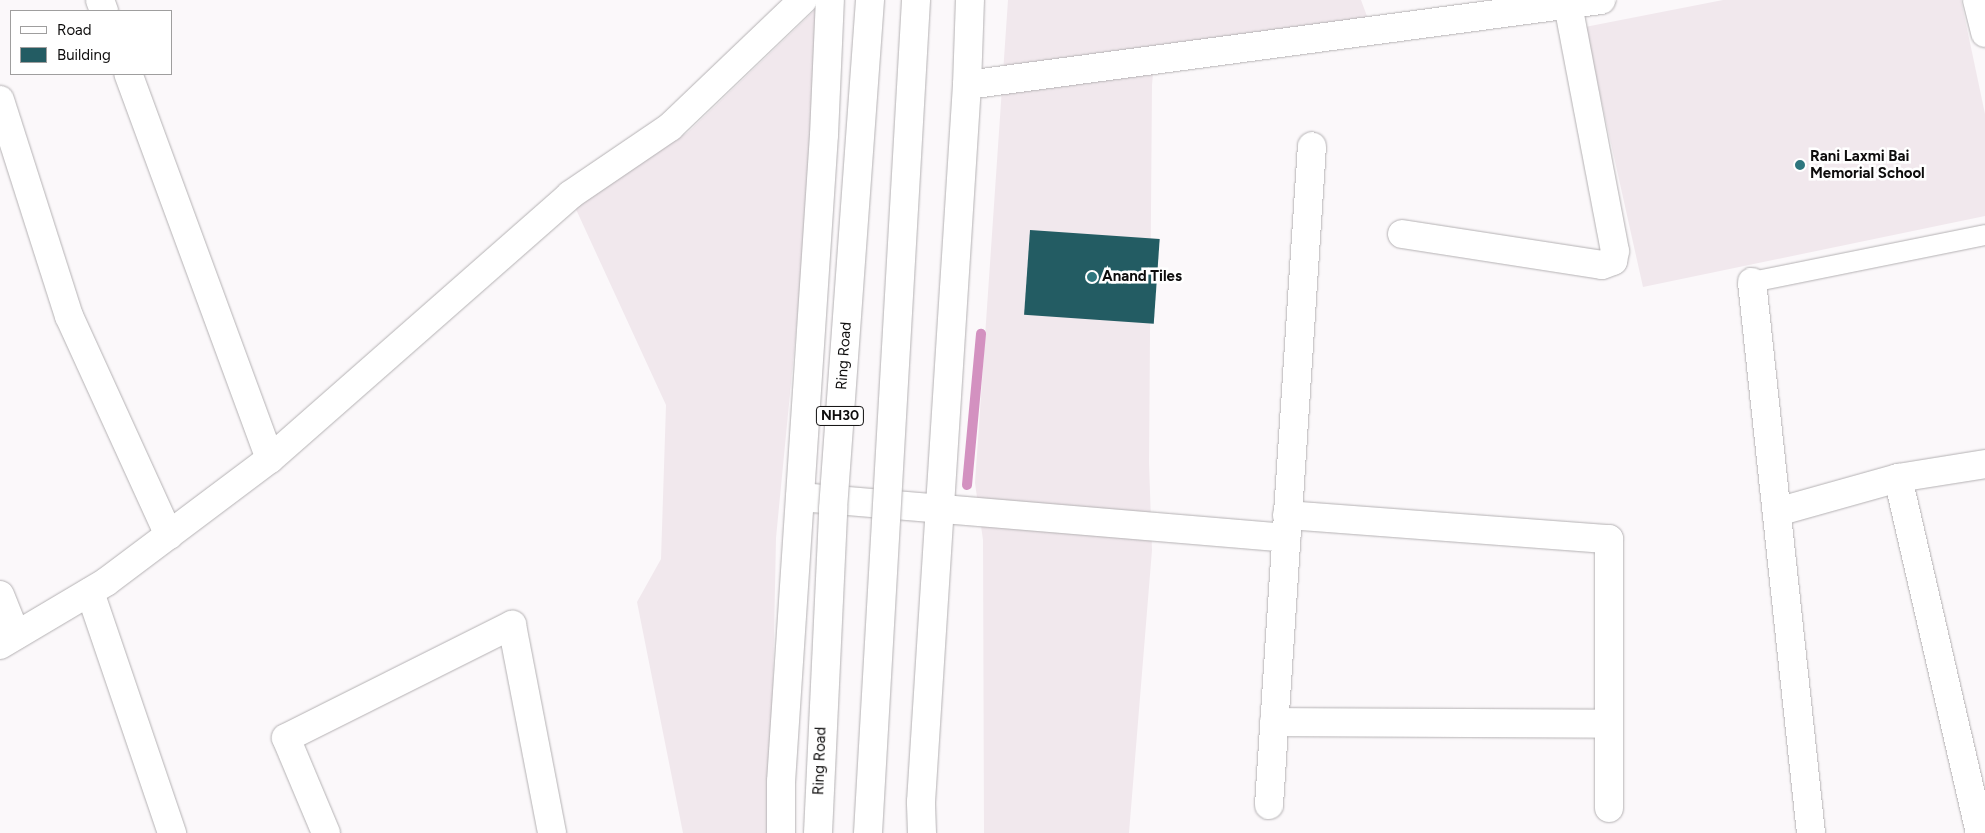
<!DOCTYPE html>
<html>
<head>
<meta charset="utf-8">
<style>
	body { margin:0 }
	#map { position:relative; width:1985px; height:833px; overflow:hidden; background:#fbf8fa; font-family:Figtree,sans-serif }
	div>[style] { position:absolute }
	.built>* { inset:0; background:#f1e8ed }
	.stream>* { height:10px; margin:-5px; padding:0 5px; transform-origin:5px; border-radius:5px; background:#d391c0 }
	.building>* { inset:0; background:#235c63; transform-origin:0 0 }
	.roads { filter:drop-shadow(0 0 1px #b4b1b3) drop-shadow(0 0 1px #b4b1b3) }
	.service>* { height:20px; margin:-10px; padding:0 10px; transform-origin:10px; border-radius:10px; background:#fff }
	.minor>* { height:28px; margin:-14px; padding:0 14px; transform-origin:14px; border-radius:14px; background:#fff }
	.tertiary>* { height:28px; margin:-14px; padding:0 14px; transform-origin:14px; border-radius:14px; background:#fff }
	.bridges { filter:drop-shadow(0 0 1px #b4b1b3) drop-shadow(0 0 1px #b4b1b3) }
	.trunk-bridge>* { height:28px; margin:-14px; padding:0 14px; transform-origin:14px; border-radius:14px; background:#fff }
	.dots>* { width:14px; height:14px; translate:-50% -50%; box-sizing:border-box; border:2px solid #fff; border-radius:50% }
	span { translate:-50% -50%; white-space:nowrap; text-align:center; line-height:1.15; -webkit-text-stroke:5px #fff; paint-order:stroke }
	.shield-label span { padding:1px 4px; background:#fff; border:1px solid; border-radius:4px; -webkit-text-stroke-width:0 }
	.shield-label { font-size:14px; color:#0e0d0d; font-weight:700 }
	.poi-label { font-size:15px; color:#0e0d0d; font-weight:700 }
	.left { translate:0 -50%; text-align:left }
	.street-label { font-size:15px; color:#0e0d0d }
	.legend { position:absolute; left:10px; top:10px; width:162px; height:65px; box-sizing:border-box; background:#fff; border:1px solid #9f9e9e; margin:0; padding:6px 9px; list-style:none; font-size:15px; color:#0e0d0d }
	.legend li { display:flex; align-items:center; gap:10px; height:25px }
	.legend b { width:25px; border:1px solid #9f9e9e }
</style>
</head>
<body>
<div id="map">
	<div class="built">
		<div style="clip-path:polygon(1008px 0,1361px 0,1368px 19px,1155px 52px,1152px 85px,1149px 463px,1152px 550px,1129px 833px,984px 833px,983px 540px,975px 483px)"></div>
		<div style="clip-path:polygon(1723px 0,1961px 0,1985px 114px,1985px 216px,1643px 287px,1585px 27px)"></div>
		<div style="clip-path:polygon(816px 9px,808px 208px,776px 538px,770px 833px,683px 833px,637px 602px,661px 559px,666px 405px,574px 205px,688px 132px)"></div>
	</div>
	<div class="stream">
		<div style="left:967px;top:485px;width:152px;rotate:-84.7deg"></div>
	</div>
	<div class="building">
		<div style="left:1030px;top:230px;width:130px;height:85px;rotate:4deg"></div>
	</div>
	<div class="roads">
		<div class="service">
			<div style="left:1752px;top:282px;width:238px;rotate:-11.4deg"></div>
		</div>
		<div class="minor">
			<div style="left:100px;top:0;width:12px;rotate:70deg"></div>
			<div style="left:1977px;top:0;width:34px;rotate:76deg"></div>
			<div style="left:0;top:100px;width:227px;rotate:72.3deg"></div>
			<div style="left:69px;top:316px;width:241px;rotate:65.5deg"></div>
			<div style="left:1402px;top:234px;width:202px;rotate:8.8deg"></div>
			<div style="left:1602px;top:265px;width:12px;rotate:-20deg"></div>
			<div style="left:1613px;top:261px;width:10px;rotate:-79deg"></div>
			<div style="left:1615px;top:251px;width:256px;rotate:-100.8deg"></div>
			<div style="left:1752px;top:282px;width:554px;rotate:83.89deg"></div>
			<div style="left:270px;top:459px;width:400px;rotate:-41.3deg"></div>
			<div style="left:570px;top:195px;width:121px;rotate:-34.2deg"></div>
			<div style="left:670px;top:127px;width:184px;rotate:-43.7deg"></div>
			<div style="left:1898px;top:478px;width:364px;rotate:77deg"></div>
			<div style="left:800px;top:497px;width:488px;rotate:4.8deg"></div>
			<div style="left:1777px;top:512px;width:126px;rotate:-15.7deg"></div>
			<div style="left:1898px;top:478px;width:88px;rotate:-9.1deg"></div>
			<div style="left:1287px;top:515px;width:323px;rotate:4.3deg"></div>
			<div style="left:1609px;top:539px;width:269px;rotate:90deg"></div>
			<div style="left:90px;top:592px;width:255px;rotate:71.2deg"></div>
			<div style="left:0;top:595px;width:43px;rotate:68.2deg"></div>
			<div style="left:0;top:645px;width:123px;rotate:-30.7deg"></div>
			<div style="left:106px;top:582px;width:205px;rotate:-36.9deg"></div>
			<div style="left:270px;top:459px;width:410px;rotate:-110.2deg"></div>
			<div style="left:1274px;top:722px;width:335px;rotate:0.3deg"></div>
			<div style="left:1269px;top:805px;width:660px;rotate:-86.27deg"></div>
			<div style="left:326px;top:833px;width:103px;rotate:-112.8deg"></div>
			<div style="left:286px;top:738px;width:253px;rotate:-26.6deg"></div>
			<div style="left:512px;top:625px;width:212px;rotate:79.1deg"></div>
		</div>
		<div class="tertiary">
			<div style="left:967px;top:85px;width:640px;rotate:-7.64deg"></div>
			<div style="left:781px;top:833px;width:51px;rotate:-90deg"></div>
			<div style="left:781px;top:782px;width:648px;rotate:-86.2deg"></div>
			<div style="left:824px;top:135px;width:135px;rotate:-87.5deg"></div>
			<div style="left:922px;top:833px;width:31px;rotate:-92deg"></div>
			<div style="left:921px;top:802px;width:718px;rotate:-86.33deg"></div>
			<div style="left:967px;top:85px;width:85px;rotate:-88deg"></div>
		</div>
	</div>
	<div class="bridges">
		<div class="trunk-bridge">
			<div style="left:818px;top:833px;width:324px;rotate:-87.3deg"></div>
			<div style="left:833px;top:509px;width:510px;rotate:-85.84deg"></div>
			<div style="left:868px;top:833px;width:834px;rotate:-86.7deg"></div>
		</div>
	</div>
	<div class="dots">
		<div style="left:1800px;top:165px;background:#2e767e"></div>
		<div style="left:1092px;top:277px;background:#2e767e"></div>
	</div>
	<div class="shield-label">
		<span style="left:840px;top:416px">NH30</span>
	</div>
	<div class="poi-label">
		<span class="left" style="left:1810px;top:165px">Rani Laxmi Bai<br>Memorial School</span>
		<span class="left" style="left:1102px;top:277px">Anand Tiles</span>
	</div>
	<div class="street-label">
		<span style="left:844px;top:356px;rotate:-86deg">Ring Road</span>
		<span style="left:820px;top:761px;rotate:-88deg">Ring Road</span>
	</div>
	<ul class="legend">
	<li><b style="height:6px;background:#fff"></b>Road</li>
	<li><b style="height:14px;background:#235c63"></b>Building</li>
	</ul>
</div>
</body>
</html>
